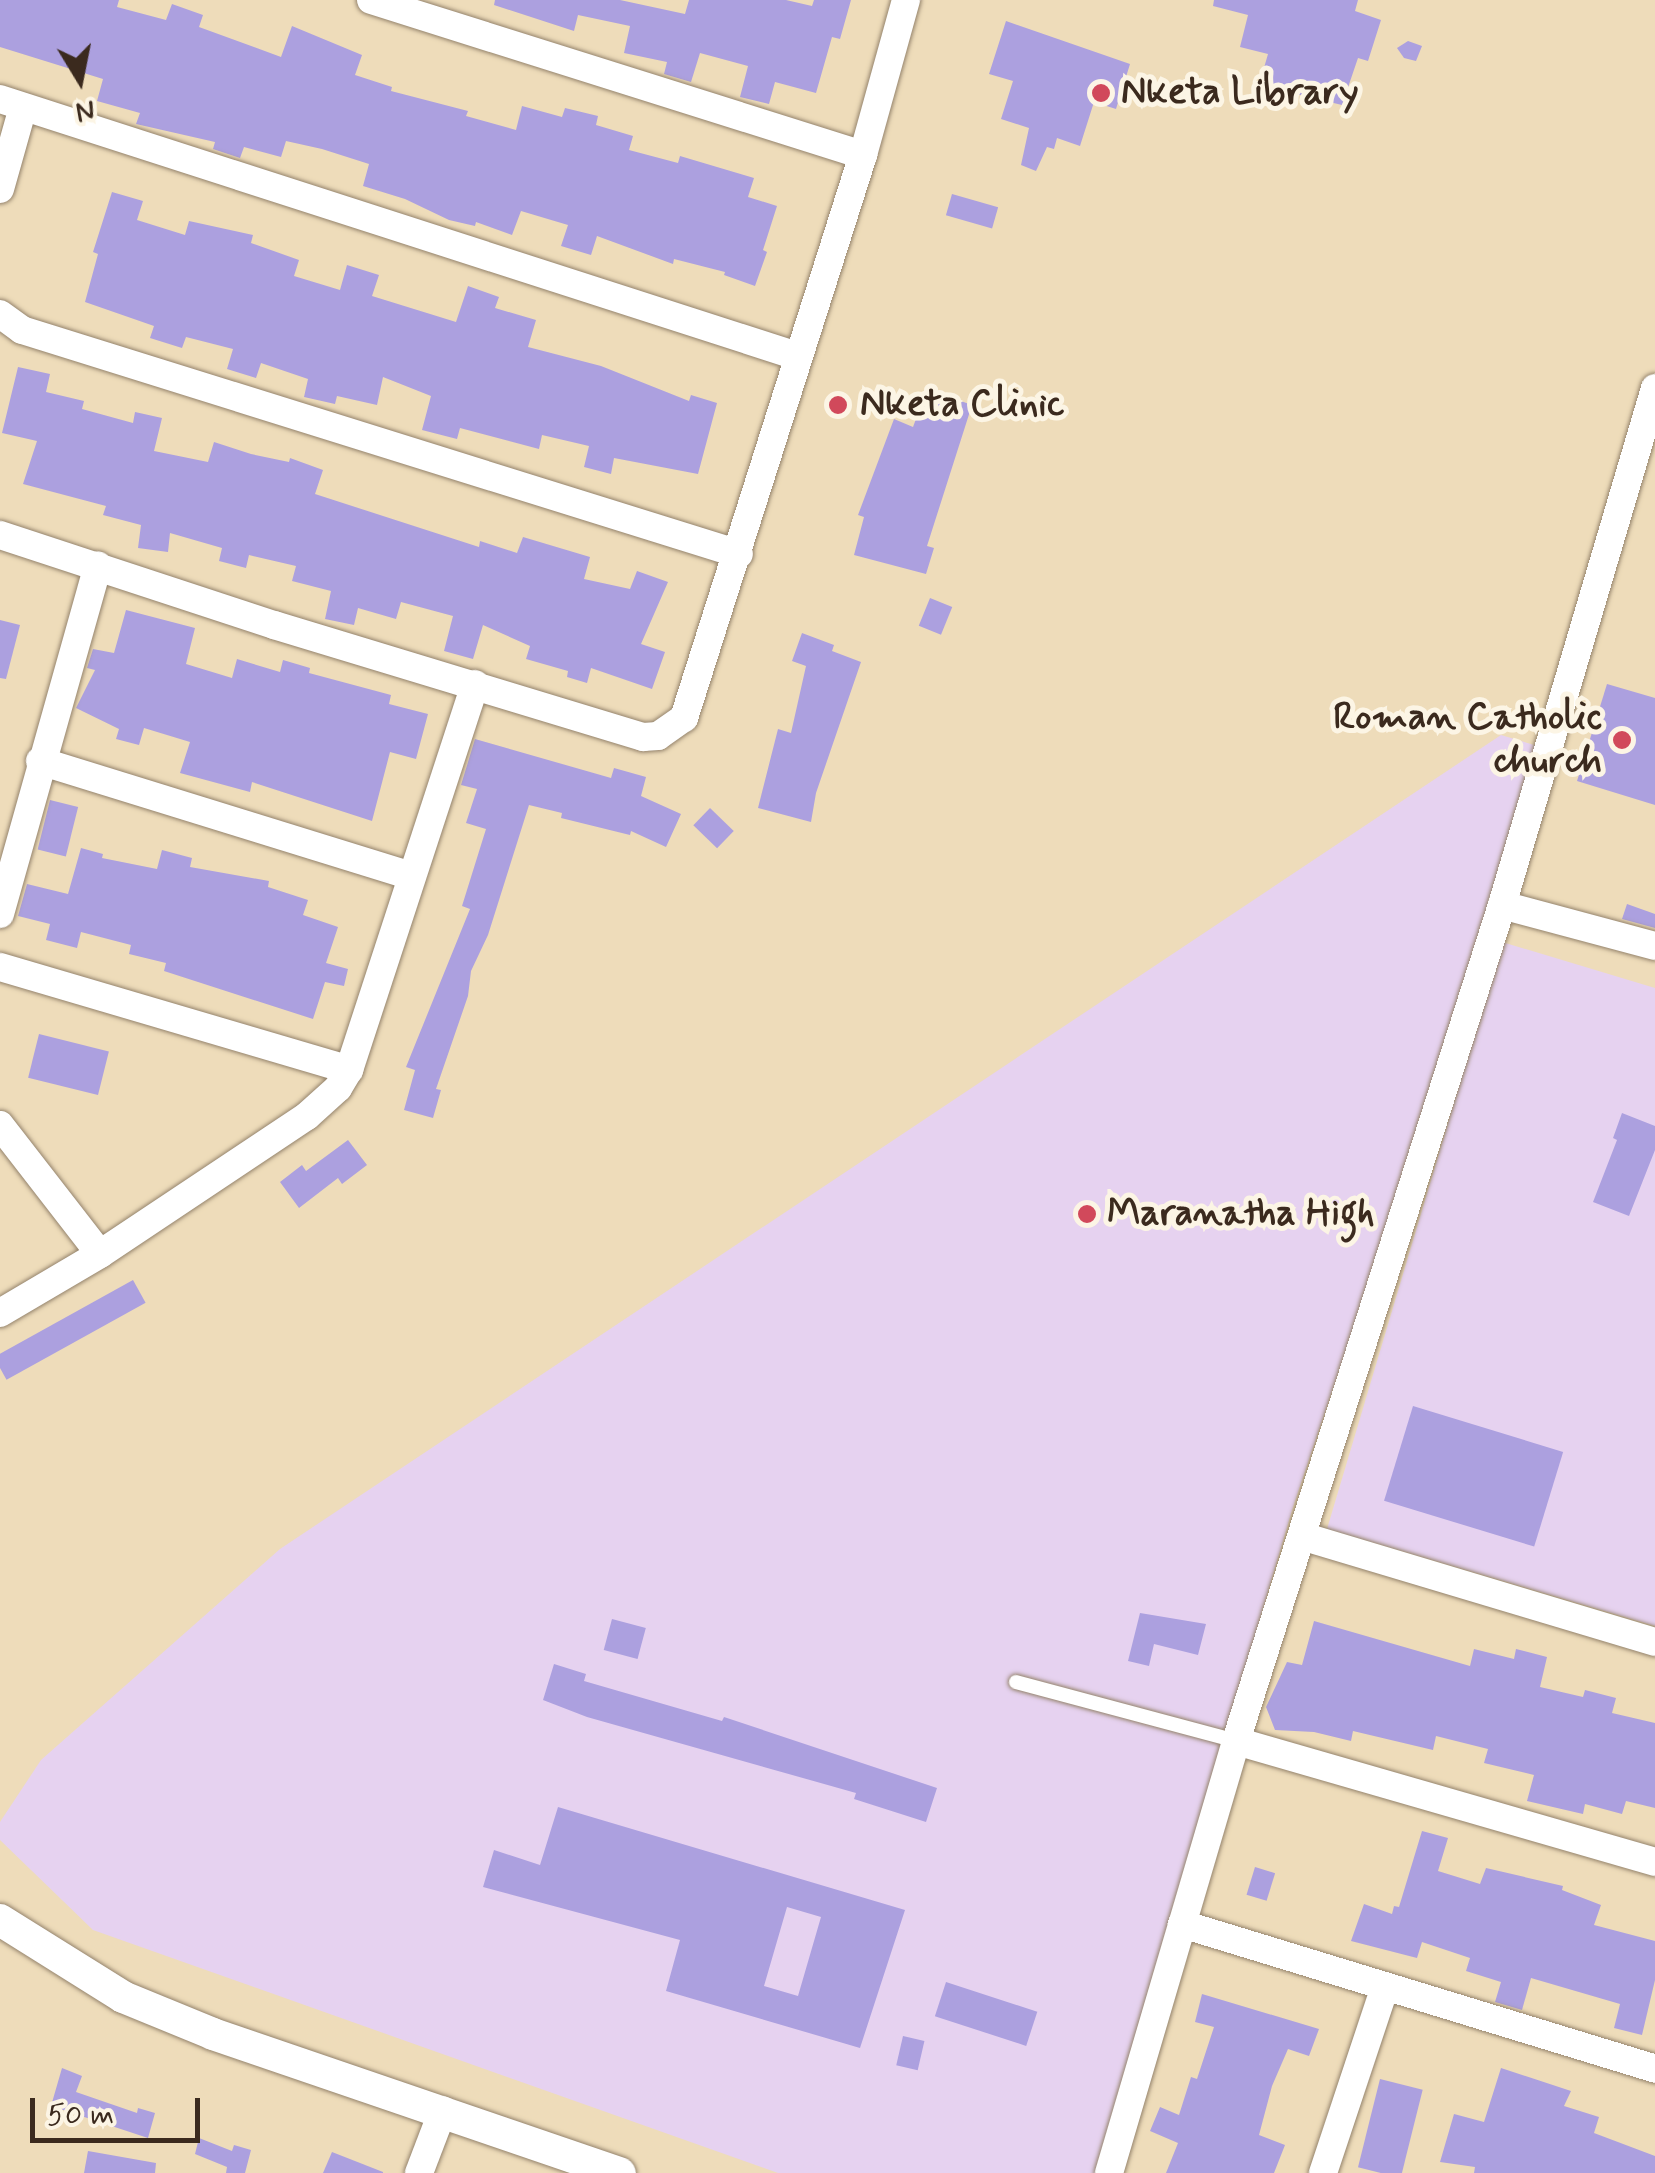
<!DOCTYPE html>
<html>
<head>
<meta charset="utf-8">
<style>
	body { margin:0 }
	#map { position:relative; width:1655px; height:2173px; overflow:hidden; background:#eedcba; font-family:Mynerve,sans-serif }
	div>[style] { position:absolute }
	.built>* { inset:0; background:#e6d2f0 }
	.building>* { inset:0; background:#aca0df; transform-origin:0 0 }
	.roads { filter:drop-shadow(0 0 2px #94836c) drop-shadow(0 0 2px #94836c) }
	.service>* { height:14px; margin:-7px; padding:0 7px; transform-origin:7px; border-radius:7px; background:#fff }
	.minor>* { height:28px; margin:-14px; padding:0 14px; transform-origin:14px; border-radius:14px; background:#fff }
	.tertiary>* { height:32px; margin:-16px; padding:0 16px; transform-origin:16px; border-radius:16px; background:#fff }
	.dots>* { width:28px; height:28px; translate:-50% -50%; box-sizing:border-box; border:5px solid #fcf5e5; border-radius:50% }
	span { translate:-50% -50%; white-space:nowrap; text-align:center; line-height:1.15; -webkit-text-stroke:10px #fcf5e5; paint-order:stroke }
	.poi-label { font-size:38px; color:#3b2a1e; font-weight:700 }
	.left { translate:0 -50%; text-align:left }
	.right { translate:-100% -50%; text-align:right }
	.north { position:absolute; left:30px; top:30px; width:100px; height:100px; -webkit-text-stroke:8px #fcf5e5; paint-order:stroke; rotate:170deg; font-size:28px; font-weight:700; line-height:40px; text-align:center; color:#3b2a1e }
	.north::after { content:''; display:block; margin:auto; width:35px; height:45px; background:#3b2a1e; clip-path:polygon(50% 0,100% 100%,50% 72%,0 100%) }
	.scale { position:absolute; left:30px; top:2098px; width:170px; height:45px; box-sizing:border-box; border:5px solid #3b2a1e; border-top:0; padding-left:12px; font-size:30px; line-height:35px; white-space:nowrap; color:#3b2a1e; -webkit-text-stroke:8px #fcf5e5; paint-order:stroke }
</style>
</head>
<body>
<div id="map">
	<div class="built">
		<div style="clip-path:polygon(1501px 735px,1541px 747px,1491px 920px,1293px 1507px,1096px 2173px,778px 2173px,93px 1930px,0 1840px,0 1822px,41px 1760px,280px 1549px)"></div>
		<div style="clip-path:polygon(1502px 942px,1655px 988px,1655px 1626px,1327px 1529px)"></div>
	</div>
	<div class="building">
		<div style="clip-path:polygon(0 0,119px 0,117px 7px,166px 20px,172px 4px,203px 15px,199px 27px,281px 57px,292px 26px,362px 55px,355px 75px,392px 87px,391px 91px,468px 111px,466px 116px,516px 130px,522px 106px,562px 117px,565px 108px,598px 116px,596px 125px,633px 136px,629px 150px,678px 163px,680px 156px,754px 178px,748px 197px,777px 206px,763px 250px,767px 252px,755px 286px,724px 275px,725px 272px,674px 259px,673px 264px,597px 236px,591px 255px,561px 246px,568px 225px,521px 211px,512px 235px,476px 222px,475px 226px,449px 220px,405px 199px,363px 186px,369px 164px,322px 149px,286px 141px,281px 157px,244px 147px,240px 158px,213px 149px,215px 142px,136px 124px,140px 113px,97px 101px,103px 79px,0 47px)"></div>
		<div style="clip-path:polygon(495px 0,620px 0,685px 14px,689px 0,786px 0,812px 6px,814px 0,851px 0,840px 39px,832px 37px,816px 93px,775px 82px,769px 104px,740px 97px,748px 66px,700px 53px,691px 82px,664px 74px,667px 62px,624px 53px,630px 26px,578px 15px,574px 31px,494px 5px)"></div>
		<div style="clip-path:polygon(1214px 0,1358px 0,1355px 11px,1381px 20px,1368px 61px,1358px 58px,1342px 105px,1259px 85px,1268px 54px,1240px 47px,1248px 15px,1213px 6px)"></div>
		<div style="clip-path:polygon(1006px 21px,1130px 64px,1116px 109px,1094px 102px,1080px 146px,1057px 138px,1054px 149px,1047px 147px,1036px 171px,1021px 165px,1029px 128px,1001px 119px,1013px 81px,989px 74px)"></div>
		<div style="clip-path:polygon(1408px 41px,1422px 46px,1416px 61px,1404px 58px,1397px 48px)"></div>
		<div style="clip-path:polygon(112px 192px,143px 201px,137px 220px,185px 235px,189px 221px,253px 235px,251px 243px,299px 260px,294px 276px,340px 290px,347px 265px,379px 275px,372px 296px,456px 322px,468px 286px,499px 297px,495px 308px,536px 320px,528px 347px,601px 366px,689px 401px,691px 395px,717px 403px,698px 474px,614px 458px,611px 474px,584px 467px,589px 446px,542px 435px,539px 449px,460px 428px,457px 439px,422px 430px,431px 396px,383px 377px,377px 405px,337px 396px,335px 404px,304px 397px,308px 379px,261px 363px,256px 378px,227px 369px,233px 349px,186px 337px,182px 348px,150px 338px,154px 326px,85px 302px,98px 254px,93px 252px)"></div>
		<div style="left:952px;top:194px;width:48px;height:22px;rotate:16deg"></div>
		<div style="clip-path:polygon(18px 367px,50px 374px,46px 392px,84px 401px,82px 409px,133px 423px,135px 412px,162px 418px,154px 451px,208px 462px,214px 442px,251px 454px,289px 462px,290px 458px,323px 470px,315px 494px,479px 547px,480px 541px,517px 553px,523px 537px,590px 557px,584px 579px,630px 589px,637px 571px,668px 582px,641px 644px,665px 652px,652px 689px,591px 668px,587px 683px,567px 677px,568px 671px,526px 659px,530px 646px,483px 625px,473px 659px,444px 651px,453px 616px,401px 602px,396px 619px,358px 608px,354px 625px,325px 619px,331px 591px,292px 581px,296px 566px,249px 555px,246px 568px,219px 561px,222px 548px,170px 533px,168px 552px,138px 548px,141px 525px,103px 515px,106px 506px,23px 484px,37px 441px,2px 433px)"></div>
		<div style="clip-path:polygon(927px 389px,972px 405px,927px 546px,934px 548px,926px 574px,854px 555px,864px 517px,858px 515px,894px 419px,913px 427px)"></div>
		<div style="left:930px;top:598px;width:24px;height:30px;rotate:22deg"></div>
		<div style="clip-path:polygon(126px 610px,195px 628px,186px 664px,232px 678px,237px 659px,280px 672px,283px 660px,310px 668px,309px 673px,391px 695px,389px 704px,428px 714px,416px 759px,390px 752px,372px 821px,252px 782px,250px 792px,180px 773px,190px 742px,144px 728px,139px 745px,116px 739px,119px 729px,76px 708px,95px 670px,87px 668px,93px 649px,114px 653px)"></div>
		<div style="clip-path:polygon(0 620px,20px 625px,6px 679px,0 678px)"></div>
		<div style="clip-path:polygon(802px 633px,834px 645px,832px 651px,861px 662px,816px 793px,811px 822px,758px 808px,778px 729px,791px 733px,806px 666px,792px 661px)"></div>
		<div style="clip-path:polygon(1607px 684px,1655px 698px,1655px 805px,1577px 781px)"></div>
		<div style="clip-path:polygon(475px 739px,611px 778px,614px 768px,646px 777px,641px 796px,681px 814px,666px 847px,631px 831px,630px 835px,561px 818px,562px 813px,529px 805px,488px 935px,471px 971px,468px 996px,436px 1089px,441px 1090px,433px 1118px,404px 1110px,415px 1070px,406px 1067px,470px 909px,462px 906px,486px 829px,466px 823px,477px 789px,461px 785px)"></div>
		<div style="left:50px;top:800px;width:29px;height:51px;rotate:14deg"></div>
		<div style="left:710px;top:808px;width:33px;height:24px;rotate:44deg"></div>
		<div style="clip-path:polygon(81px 848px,103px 854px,102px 858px,157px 869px,162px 850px,192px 858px,190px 867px,269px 881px,268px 887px,308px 900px,303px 915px,338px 927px,326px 963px,348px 969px,344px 986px,325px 982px,313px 1019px,164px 971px,166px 963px,129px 954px,131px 945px,81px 932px,77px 948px,46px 940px,50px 924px,18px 916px,27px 884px,68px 894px)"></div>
		<div style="clip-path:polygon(1627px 904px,1655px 914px,1655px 928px,1622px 919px)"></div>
		<div style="left:39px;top:1034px;width:72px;height:45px;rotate:14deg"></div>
		<div style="clip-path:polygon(1622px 1113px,1655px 1126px,1655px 1150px,1629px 1216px,1593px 1202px,1617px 1140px,1613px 1138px)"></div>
		<div style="clip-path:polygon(348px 1140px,367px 1165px,342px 1184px,338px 1178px,299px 1208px,280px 1182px,302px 1165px,306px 1171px)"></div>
		<div style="left:133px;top:1280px;width:26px;height:159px;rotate:61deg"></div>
		<div style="left:1413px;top:1406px;width:157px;height:99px;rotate:17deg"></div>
		<div style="clip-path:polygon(1140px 1613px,1206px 1624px,1198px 1655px,1154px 1644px,1149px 1666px,1128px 1661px)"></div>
		<div style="left:612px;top:1619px;width:35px;height:32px;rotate:15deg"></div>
		<div style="clip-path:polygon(1314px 1621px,1470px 1666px,1474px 1649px,1514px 1659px,1516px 1649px,1547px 1657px,1540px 1687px,1583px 1697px,1585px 1690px,1616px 1698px,1612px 1713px,1655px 1723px,1655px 1808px,1626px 1801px,1622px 1814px,1585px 1804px,1583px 1814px,1527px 1801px,1534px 1775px,1484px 1763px,1488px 1749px,1436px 1736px,1433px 1750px,1353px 1731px,1351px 1741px,1314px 1732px,1275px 1730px,1266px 1707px,1287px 1662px,1302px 1665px)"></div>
		<div style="clip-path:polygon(554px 1664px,586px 1674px,584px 1681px,722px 1721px,724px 1717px,937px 1788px,926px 1822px,854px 1799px,856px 1793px,587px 1717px,543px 1700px)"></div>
		<div style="clip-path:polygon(evenodd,558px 1807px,905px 1910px,860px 2048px,666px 1991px,680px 1940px,483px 1887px,494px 1850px,540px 1865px,558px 1807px,787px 1907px,821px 1917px,798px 1996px,764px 1986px,787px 1907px)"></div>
		<div style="clip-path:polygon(1422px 1831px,1448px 1838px,1438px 1871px,1480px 1884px,1486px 1868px,1563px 1886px,1562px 1890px,1601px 1905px,1594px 1925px,1655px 1941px,1655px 1980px,1642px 2035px,1614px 2028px,1620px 2004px,1531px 1978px,1522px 2010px,1495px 2002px,1501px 1982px,1466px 1971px,1470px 1958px,1422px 1942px,1417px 1958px,1351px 1941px,1364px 1904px,1392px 1914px,1394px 1906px,1399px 1907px)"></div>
		<div style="left:1255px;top:1867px;width:21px;height:29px;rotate:17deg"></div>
		<div style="left:946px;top:1982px;width:96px;height:36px;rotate:18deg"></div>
		<div style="clip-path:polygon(1202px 1994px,1319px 2029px,1309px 2056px,1288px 2049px,1272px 2086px,1259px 2135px,1285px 2145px,1274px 2173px,1166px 2173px,1178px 2143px,1150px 2131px,1160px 2107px,1179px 2115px,1191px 2077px,1197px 2079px,1214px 2027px,1195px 2022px)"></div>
		<div style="left:903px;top:2036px;width:22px;height:30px;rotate:13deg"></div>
		<div style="clip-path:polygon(62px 2068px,82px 2076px,76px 2092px,137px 2113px,138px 2108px,155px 2113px,148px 2138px,51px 2106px)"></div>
		<div style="clip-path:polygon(1501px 2068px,1571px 2091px,1564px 2106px,1599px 2117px,1594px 2133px,1655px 2156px,1655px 2173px,1474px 2173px,1475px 2167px,1440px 2162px,1454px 2114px,1484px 2122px)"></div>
		<div style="left:1380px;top:2079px;width:44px;height:91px;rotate:14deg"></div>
		<div style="clip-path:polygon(199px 2138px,232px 2151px,234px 2145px,251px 2150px,245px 2173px,226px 2173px,227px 2167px,195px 2154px)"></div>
		<div style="clip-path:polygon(88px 2151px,156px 2163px,155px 2173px,84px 2173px)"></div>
		<div style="clip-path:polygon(332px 2152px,383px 2172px,383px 2173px,323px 2173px)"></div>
	</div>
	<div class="roads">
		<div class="service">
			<div style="left:1016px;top:1682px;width:228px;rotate:15deg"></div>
		</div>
		<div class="minor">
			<div style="left:371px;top:0;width:516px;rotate:17.49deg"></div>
			<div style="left:0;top:99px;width:837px;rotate:17.87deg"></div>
			<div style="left:0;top:189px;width:85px;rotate:-74.3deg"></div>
			<div style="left:0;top:314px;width:27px;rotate:36deg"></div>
			<div style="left:22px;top:330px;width:751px;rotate:17.35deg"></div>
			<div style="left:0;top:535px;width:288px;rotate:18.2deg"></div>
			<div style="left:274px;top:625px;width:386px;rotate:16.9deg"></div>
			<div style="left:643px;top:737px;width:15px;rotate:-4deg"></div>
			<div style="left:658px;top:736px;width:32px;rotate:-35deg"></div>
			<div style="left:684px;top:718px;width:591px;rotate:-72.36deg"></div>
			<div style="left:863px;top:155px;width:161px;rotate:-74.5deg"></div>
			<div style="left:40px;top:761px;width:388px;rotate:17.2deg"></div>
			<div style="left:1502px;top:905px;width:158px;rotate:15deg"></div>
			<div style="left:0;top:914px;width:362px;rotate:-74.3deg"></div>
			<div style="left:0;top:967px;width:364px;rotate:16.4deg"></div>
			<div style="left:0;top:1125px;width:163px;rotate:52.2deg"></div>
			<div style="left:0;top:1313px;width:116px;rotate:-30.5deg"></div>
			<div style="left:100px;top:1254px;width:249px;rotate:-33.7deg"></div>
			<div style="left:307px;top:1116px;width:42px;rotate:-42.1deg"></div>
			<div style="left:338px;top:1088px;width:21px;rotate:-59deg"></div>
			<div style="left:349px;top:1070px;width:406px;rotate:-71.9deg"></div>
			<div style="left:1305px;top:1537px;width:365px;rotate:16.7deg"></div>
			<div style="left:1236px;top:1741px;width:436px;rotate:16.1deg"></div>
			<div style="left:1182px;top:1924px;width:495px;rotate:17deg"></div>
			<div style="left:419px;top:2173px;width:67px;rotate:-69.1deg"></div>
			<div style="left:1109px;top:2173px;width:450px;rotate:-73.6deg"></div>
			<div style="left:1236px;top:1741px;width:877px;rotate:-72.35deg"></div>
			<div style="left:1502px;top:905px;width:539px;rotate:-73.51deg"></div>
			<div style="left:1323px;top:2173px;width:196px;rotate:-71.6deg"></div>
		</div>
		<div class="tertiary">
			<div style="left:0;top:1920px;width:145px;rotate:32deg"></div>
			<div style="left:123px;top:1997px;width:97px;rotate:22.3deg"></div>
			<div style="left:213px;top:2034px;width:430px;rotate:18.9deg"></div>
		</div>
	</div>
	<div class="dots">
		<div style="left:1101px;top:93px;background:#d1495b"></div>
		<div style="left:838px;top:405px;background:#d1495b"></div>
		<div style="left:1622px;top:740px;background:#d1495b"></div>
		<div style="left:1087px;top:1214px;background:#d1495b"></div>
	</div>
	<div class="poi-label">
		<span class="left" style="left:1121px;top:93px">Nketa Library</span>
		<span class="left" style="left:860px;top:405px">Nketa Clinic</span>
		<span class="right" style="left:1602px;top:740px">Roman Catholic<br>church</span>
		<span class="left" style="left:1107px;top:1214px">Maranatha High</span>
	</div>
	<div class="north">N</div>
	<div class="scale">50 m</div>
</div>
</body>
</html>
